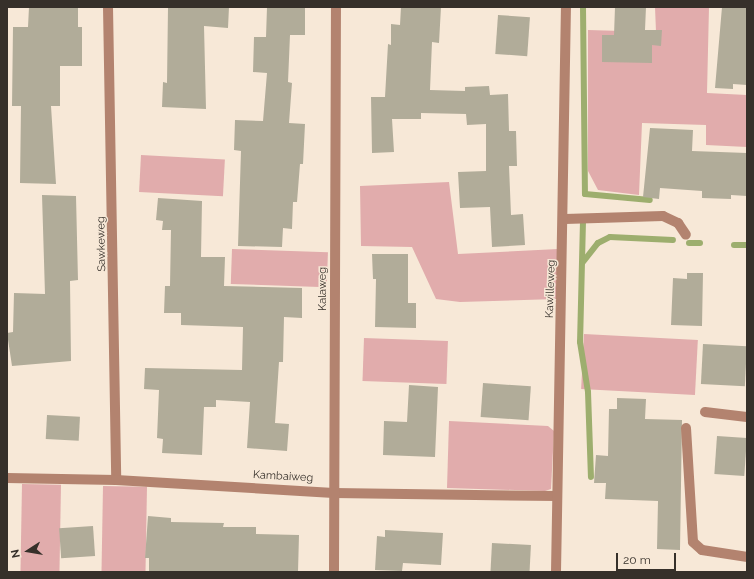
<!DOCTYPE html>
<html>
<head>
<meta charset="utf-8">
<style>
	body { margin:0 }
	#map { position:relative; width:754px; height:579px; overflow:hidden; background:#f7e8d7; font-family:Raleway,sans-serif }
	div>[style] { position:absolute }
	.green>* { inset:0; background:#e1acac; transform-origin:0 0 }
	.stream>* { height:6px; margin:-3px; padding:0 3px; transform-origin:3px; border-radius:3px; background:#9dae6e }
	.building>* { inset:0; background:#b1ac99; transform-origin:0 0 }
	.minor>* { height:10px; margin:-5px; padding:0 5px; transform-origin:5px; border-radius:5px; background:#b3836f }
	span { translate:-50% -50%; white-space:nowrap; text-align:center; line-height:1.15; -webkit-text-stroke:3px #f7e8d7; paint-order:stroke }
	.street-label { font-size:11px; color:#36302a }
	.frame { position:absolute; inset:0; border:8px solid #36302a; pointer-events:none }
	.north { position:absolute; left:8px; top:531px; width:40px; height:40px; -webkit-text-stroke:3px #f7e8d7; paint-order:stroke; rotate:258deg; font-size:11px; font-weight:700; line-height:16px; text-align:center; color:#36302a }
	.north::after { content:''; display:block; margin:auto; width:14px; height:18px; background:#36302a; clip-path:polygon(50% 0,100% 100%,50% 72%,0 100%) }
	.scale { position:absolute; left:616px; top:553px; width:60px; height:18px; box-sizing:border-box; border:2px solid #36302a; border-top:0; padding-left:5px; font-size:12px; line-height:14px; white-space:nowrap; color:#36302a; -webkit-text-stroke:3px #f7e8d7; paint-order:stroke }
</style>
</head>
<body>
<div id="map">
	<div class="green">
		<div style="clip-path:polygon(655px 7px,709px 7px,707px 93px,747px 95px,747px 147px,706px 145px,706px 125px,642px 123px,639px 195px,598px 190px,588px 171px,588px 30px,656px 32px)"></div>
		<div style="left:141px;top:155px;width:84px;height:37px;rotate:3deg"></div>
		<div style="clip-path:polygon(449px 182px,458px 254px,558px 249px,556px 299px,460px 302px,436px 299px,412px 247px,361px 246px,360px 186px)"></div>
		<div style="left:232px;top:249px;width:96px;height:35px;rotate:2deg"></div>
		<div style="left:584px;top:334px;width:114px;height:55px;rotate:3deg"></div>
		<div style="left:364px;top:338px;width:84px;height:43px;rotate:2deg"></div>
		<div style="clip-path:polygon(449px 421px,548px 426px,554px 431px,551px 489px,545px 491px,447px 488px)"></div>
		<div style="left:22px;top:484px;width:39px;height:88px;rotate:1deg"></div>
		<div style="left:103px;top:486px;width:44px;height:86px;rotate:1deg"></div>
	</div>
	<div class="stream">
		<div style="left:583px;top:7px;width:187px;rotate:89.4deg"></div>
		<div style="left:585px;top:194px;width:65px;rotate:5.3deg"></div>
		<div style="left:583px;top:221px;width:121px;rotate:91.4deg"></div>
		<div style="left:580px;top:342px;width:51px;rotate:80.9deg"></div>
		<div style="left:588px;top:392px;width:85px;rotate:88deg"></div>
		<div style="left:689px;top:243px;width:11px"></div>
		<div style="left:734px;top:245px;width:13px"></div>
		<div style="left:583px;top:262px;width:24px;rotate:-52deg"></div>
		<div style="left:598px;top:243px;width:13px;rotate:-27deg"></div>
		<div style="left:610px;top:237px;width:63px;rotate:2.7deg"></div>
	</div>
	<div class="building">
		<div style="clip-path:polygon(29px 7px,78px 7px,78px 27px,82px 27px,82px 66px,60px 66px,60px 106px,51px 106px,56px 184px,20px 183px,21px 106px,12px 106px,13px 27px,28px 27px)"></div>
		<div style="clip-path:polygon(168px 7px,229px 7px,228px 28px,204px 26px,206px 109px,162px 107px,163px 82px,167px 83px)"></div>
		<div style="clip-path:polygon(267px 7px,305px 7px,305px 35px,290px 35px,288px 82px,292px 83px,289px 123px,305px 124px,303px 164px,300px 164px,297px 202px,293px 202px,292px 229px,283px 228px,282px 247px,238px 246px,241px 151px,234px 150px,235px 120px,263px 121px,267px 73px,253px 72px,254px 37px,266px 37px)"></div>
		<div style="clip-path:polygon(401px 7px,441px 7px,439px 43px,432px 42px,430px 90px,465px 91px,465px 87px,489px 86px,490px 95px,508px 94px,509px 131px,516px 131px,517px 166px,509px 166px,511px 215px,523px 214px,525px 245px,492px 247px,490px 207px,460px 208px,458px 172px,486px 171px,486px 124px,467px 125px,466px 114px,421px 113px,421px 119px,392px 119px,394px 152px,372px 153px,371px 97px,385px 97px,388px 44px,391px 45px,391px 24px,400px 25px)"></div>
		<div style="clip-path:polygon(615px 7px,646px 7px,645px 30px,662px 30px,661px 46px,652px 45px,652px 63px,602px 62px,602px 35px,614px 35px)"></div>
		<div style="clip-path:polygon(722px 7px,747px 7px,747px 85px,733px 84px,733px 89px,715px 88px)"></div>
		<div style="left:498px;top:15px;width:32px;height:39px;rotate:4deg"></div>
		<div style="clip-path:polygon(650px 128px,693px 130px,692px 151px,747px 153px,747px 196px,731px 195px,731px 199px,702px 198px,702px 191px,660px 188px,659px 199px,643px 197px)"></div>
		<div style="clip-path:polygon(42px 195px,76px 196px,78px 280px,70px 281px,71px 361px,12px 366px,7px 333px,13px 332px,14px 293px,45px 294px)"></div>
		<div style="clip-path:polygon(158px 198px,202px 201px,201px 257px,225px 257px,224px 286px,302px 288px,302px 318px,284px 317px,283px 362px,279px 362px,275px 423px,289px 424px,287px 451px,247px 448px,250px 402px,216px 400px,216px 407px,204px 407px,202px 455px,162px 453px,163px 439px,157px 438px,159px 390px,144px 389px,145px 368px,242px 370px,243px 327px,181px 325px,181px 313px,164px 313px,165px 286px,170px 286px,171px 230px,162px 230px,163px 221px,156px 220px)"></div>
		<div style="clip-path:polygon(372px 254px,408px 254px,408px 303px,416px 303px,416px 328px,375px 327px,376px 279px,373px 279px)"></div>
		<div style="clip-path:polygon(687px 273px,703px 273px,702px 326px,671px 325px,673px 278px,687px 279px)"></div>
		<div style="left:703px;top:344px;width:44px;height:40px;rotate:3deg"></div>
		<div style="left:483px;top:383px;width:48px;height:34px;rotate:4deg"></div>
		<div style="clip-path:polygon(409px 385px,438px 387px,435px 457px,383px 455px,384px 421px,407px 422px)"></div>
		<div style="clip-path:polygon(617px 398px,646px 399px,645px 419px,682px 420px,680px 550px,657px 549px,658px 501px,605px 499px,606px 483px,594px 483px,596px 455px,608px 456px,609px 409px,617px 409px)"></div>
		<div style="left:47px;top:415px;width:33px;height:24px;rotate:3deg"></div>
		<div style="left:717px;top:436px;width:30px;height:38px;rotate:4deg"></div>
		<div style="clip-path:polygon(148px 516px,171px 518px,171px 522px,224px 523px,223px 527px,256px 527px,256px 534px,299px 535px,298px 572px,149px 572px,149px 558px,145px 558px)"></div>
		<div style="left:93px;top:526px;width:30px;height:34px;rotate:86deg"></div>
		<div style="clip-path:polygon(385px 530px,443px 533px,441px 565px,403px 563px,402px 571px,375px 570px,377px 536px,385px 537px)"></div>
		<div style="left:492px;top:543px;width:39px;height:29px;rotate:3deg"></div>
	</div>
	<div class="minor">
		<div style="left:108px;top:7px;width:473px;rotate:89deg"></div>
		<div style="left:565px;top:219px;width:98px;rotate:-1.8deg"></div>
		<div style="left:663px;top:216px;width:17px;rotate:25deg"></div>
		<div style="left:678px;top:223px;width:14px;rotate:56deg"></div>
		<div style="left:705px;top:412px;width:42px;rotate:6.8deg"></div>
		<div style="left:686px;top:428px;width:114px;rotate:86.5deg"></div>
		<div style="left:693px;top:542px;width:12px;rotate:42deg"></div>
		<div style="left:702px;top:550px;width:46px;rotate:8.8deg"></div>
		<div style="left:7px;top:478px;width:109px;rotate:1.1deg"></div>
		<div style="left:116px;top:480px;width:218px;rotate:3.4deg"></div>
		<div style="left:334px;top:493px;width:223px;rotate:0.8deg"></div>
		<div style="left:334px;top:572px;width:565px;rotate:-89.8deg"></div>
		<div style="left:556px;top:572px;width:565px;rotate:-88.99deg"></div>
	</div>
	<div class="street-label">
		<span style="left:102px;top:244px;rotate:-91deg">Sawkeweg</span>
		<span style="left:323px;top:289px;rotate:-90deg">Kalaweg</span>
		<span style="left:551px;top:289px;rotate:-88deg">Kawilleweg</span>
		<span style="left:283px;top:477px;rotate:3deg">Kambaiweg</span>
	</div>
	<div class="frame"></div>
	<div class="north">N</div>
	<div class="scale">20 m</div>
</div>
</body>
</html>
